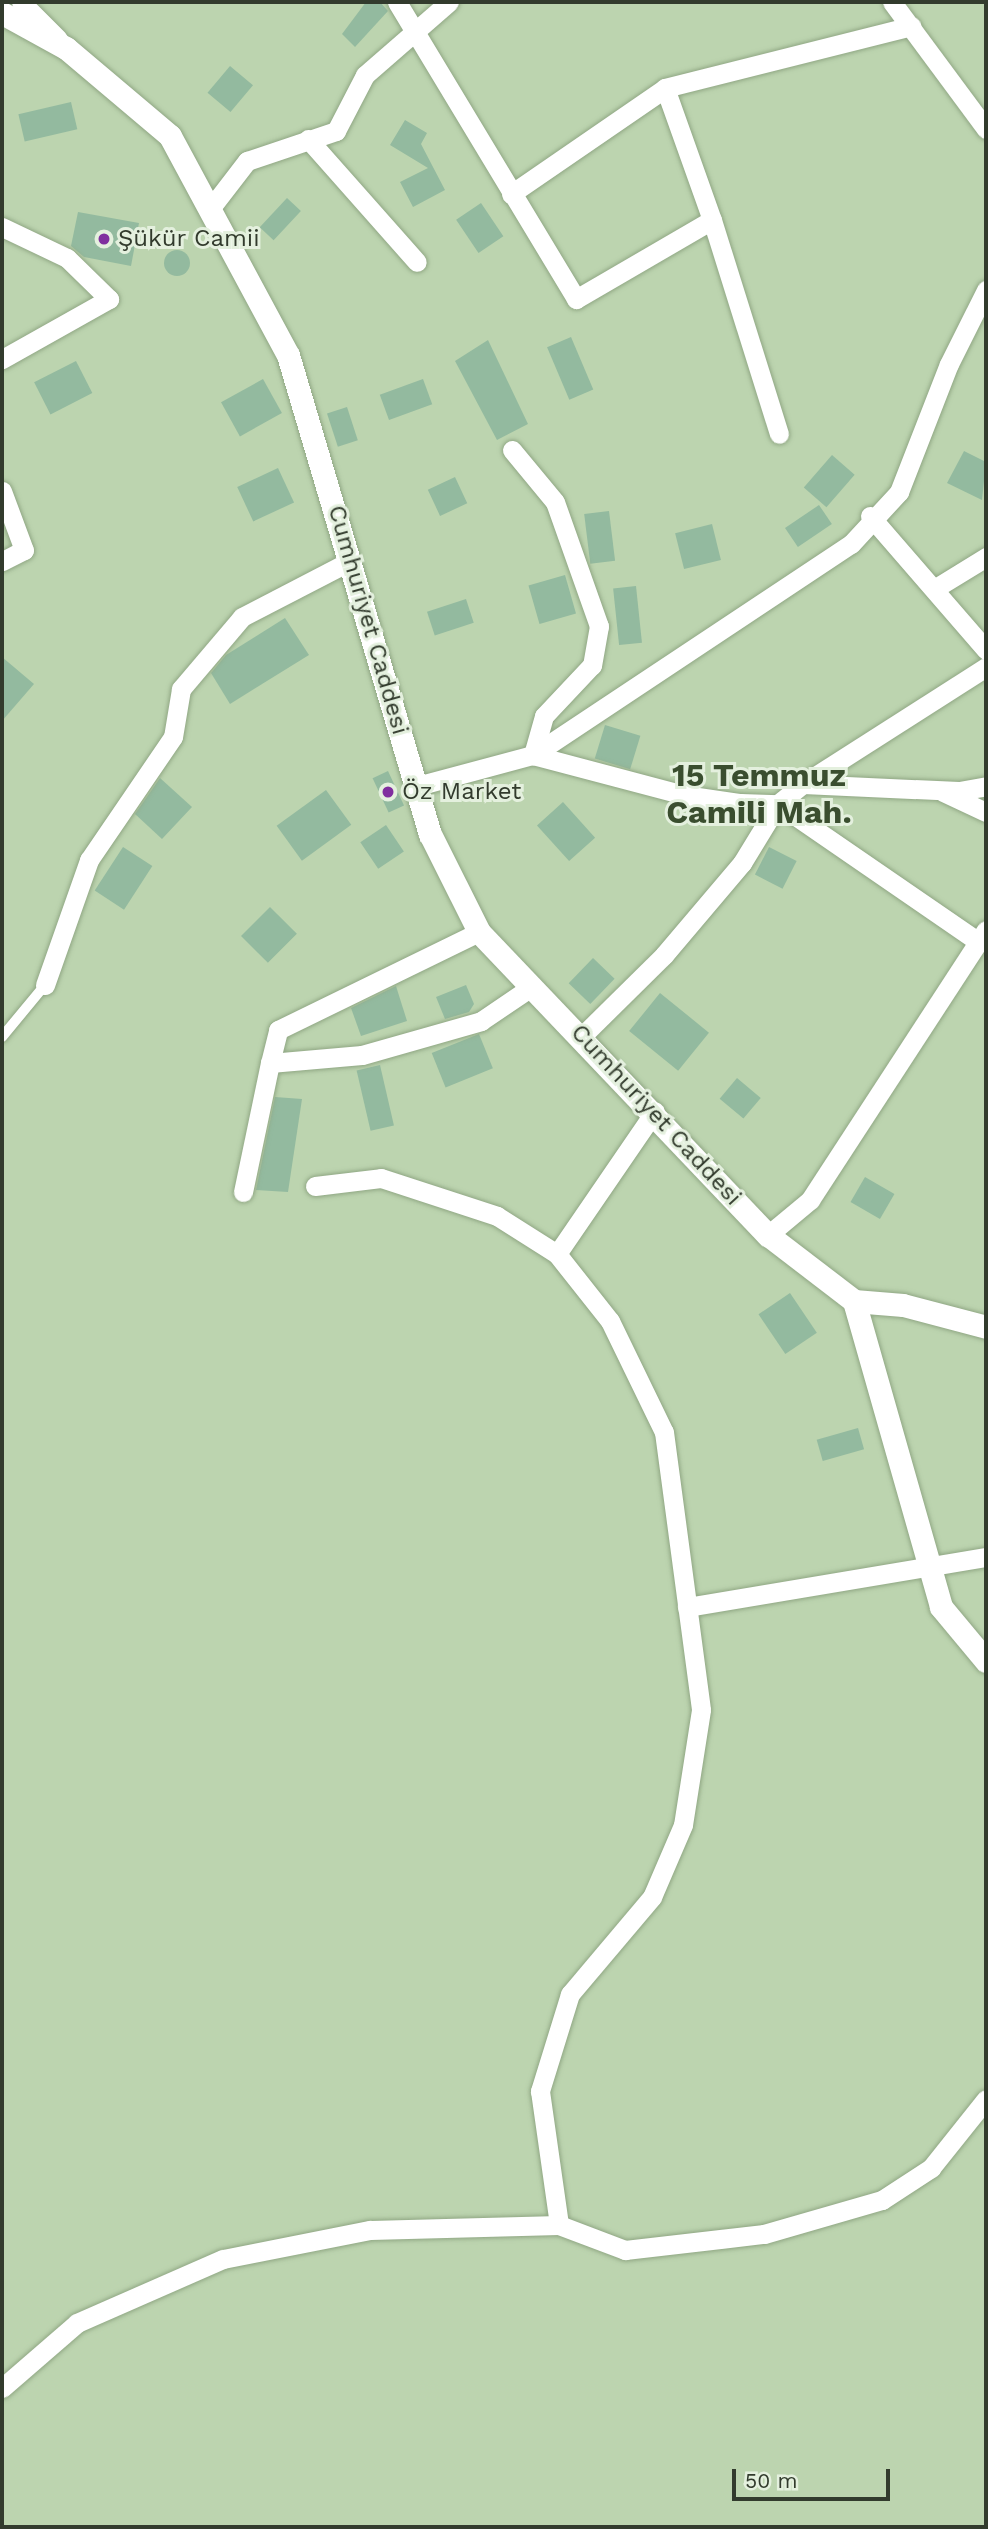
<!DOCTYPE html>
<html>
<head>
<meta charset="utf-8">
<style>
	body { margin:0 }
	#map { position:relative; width:988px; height:2529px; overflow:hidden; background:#bcd4af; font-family:"Work Sans",sans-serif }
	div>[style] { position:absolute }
	.building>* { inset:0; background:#93ba9f; transform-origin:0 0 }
	.round { border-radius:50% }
	.roads { filter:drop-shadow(0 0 2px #90a784) drop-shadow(0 0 2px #90a784) }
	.service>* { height:10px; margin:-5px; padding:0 5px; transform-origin:5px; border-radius:5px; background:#fff }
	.minor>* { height:19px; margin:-9.5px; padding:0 9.5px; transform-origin:9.5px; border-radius:9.5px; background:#fff }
	.tertiary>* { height:23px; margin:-11.5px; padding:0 11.5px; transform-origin:11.5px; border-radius:11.5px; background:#fff }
	.dots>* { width:19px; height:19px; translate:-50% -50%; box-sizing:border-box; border:4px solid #e4f0de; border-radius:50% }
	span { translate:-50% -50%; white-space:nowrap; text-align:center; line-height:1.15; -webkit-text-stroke:6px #e4f0de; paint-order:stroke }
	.poi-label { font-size:24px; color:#323b2d }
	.left { translate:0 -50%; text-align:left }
	.street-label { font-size:24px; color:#323b2d }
	.district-label { font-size:32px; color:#3a4e2f; font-weight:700 }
	.frame { position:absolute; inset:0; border:4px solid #323b2d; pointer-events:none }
	.scale { position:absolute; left:732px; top:2469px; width:158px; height:32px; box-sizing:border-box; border:4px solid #323b2d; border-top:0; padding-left:9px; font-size:21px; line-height:24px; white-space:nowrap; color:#323b2d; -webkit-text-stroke:5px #e4f0de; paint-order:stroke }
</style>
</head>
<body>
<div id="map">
	<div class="building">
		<div style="clip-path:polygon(366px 2px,380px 2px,388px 11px,355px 47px,342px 34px)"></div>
		<div style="left:230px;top:66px;width:30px;height:35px;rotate:40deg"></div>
		<div style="left:71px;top:102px;width:28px;height:54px;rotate:77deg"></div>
		<div style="clip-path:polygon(405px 120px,427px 133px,421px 144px,445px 190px,413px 207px,400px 182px,428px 168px,390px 145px)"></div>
		<div style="left:287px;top:198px;width:19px;height:40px;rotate:43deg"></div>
		<div style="left:481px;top:203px;width:40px;height:30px;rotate:56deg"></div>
		<div style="clip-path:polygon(78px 212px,139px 223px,131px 266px,84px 257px,71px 246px)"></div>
		<div class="round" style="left:164px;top:250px;width:26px;height:26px"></div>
		<div style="left:571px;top:337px;width:57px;height:26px;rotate:67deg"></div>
		<div style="clip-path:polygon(488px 340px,528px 424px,497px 440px,455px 361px)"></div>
		<div style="left:76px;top:361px;width:36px;height:47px;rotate:63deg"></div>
		<div style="left:263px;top:379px;width:39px;height:48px;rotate:61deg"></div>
		<div style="left:423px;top:379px;width:27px;height:46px;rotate:70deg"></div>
		<div style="left:347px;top:407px;width:35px;height:21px;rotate:72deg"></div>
		<div style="clip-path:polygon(964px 451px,986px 462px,982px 500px,947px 483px)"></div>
		<div style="left:832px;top:455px;width:30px;height:43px;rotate:41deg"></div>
		<div style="left:278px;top:468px;width:38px;height:45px;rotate:65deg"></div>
		<div style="left:455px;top:477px;width:29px;height:30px;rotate:65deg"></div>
		<div style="left:819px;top:505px;width:23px;height:41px;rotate:56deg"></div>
		<div style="left:609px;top:511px;width:50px;height:25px;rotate:83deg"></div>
		<div style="left:712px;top:524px;width:37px;height:38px;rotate:76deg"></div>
		<div style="left:565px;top:575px;width:40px;height:38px;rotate:74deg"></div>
		<div style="left:636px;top:586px;width:57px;height:23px;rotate:84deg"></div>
		<div style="left:466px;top:599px;width:25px;height:41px;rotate:72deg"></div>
		<div style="clip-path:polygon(285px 618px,309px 655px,230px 704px,211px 673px,226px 655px)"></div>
		<div style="clip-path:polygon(2px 657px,34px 684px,2px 721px)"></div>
		<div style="left:605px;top:725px;width:37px;height:35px;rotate:17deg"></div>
		<div style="left:388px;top:771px;width:38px;height:17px;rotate:65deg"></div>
		<div style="clip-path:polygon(160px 778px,192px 807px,162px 839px,135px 814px)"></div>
		<div style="left:326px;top:790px;width:43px;height:61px;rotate:54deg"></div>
		<div style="left:563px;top:802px;width:48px;height:35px;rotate:48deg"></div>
		<div style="left:386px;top:825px;width:32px;height:31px;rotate:56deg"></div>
		<div style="left:123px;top:847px;width:35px;height:52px;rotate:33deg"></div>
		<div style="left:769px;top:847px;width:31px;height:31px;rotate:27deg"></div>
		<div style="left:270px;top:907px;width:38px;height:41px;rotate:45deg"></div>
		<div style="left:593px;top:958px;width:30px;height:35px;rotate:44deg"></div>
		<div style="clip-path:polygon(466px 985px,474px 1004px,469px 1012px,445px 1019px,436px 997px)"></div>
		<div style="clip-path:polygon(396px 986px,407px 1021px,361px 1036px,351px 1008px)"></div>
		<div style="left:660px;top:993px;width:63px;height:49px;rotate:39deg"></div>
		<div style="left:479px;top:1034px;width:37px;height:51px;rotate:68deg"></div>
		<div style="left:380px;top:1065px;width:62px;height:24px;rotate:77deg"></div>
		<div style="left:737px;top:1078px;width:31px;height:27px;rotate:40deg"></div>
		<div style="clip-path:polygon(275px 1097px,302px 1099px,288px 1192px,256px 1190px)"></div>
		<div style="left:865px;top:1177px;width:34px;height:29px;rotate:30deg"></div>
		<div style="left:790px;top:1293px;width:48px;height:38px;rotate:56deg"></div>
		<div style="left:858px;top:1428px;width:22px;height:43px;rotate:74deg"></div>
	</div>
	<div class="roads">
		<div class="service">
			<div style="left:2px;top:1037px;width:67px;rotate:-50.4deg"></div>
		</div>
		<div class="minor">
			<div style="left:21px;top:2px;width:52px;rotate:45deg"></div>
			<div style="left:397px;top:2px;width:347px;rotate:58.9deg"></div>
			<div style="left:576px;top:299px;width:157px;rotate:-30.2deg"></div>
			<div style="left:712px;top:220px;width:224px;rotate:72.6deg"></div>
			<div style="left:892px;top:2px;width:158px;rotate:53.5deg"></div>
			<div style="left:665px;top:88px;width:140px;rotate:70.4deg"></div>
			<div style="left:308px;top:139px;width:164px;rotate:48.5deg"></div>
			<div style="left:511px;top:194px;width:187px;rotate:-34.5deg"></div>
			<div style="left:665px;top:88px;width:254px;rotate:-14.1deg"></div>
			<div style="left:210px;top:209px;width:61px;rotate:-52.4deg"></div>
			<div style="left:247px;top:161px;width:94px;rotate:-18.6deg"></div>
			<div style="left:336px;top:131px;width:63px;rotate:-62.6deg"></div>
			<div style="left:365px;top:75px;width:111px;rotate:-41deg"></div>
			<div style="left:2px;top:227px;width:72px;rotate:25.5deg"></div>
			<div style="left:67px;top:258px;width:59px;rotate:44.3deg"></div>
			<div style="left:109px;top:299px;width:123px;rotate:150.7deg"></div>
			<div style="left:512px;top:450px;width:67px;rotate:50.4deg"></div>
			<div style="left:555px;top:502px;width:132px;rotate:70.5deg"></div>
			<div style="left:599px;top:626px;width:40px;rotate:100deg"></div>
			<div style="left:592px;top:665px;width:70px;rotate:133.3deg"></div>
			<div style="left:544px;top:716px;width:41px;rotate:105.8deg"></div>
			<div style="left:533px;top:755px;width:382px;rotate:-33.6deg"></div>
			<div style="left:851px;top:544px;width:71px;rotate:-47.3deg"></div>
			<div style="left:899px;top:492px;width:137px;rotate:-68.7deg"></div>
			<div style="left:949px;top:364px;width:83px;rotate:-63.4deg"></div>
			<div style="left:2px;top:491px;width:63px;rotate:69.6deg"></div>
			<div style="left:24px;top:550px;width:25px;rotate:153deg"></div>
			<div style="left:870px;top:516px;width:177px;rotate:49.1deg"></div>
			<div style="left:934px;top:589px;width:61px;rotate:-31.6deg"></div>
			<div style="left:803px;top:784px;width:217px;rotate:-32.6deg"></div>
			<div style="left:417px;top:786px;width:120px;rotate:-15deg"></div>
			<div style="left:533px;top:755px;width:156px;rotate:14.8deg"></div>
			<div style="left:684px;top:795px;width:57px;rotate:8.1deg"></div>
			<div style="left:740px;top:803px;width:38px;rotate:2deg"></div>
			<div style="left:778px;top:804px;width:32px;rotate:-39deg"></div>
			<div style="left:803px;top:784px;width:156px;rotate:2.6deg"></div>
			<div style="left:959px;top:791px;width:27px;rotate:-10deg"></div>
			<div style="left:943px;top:792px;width:47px;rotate:24.9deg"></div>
			<div style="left:45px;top:985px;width:133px;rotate:-70.6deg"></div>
			<div style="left:89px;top:860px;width:149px;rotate:-55.7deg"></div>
			<div style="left:173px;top:737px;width:49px;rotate:-80.5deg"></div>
			<div style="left:181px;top:689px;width:94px;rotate:-49.7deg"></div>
			<div style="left:242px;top:617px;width:122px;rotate:-27.4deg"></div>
			<div style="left:583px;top:1035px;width:114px;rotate:-44.6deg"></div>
			<div style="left:664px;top:955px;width:121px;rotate:-49.7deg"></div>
			<div style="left:742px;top:863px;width:69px;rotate:-58.6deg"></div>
			<div style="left:778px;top:804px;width:242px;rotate:34.5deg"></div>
			<div style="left:270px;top:1063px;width:34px;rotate:-76deg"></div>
			<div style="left:278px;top:1030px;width:224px;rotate:-26deg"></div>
			<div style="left:315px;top:1186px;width:66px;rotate:-6.9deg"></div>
			<div style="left:381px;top:1178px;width:122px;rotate:18.1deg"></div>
			<div style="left:497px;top:1216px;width:71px;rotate:32.3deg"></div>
			<div style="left:557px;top:1254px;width:85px;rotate:51.7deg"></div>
			<div style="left:610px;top:1321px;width:123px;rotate:64.1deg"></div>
			<div style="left:664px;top:1432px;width:280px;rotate:82.4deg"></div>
			<div style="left:701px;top:1710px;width:116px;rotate:98.9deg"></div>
			<div style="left:683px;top:1825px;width:78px;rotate:113.3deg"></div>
			<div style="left:652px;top:1897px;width:127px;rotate:130.2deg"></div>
			<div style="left:570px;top:1994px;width:102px;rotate:107.2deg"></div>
			<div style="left:540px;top:2091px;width:135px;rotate:81.9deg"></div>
			<div style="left:243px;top:1192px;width:132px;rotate:-78.2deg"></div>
			<div style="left:270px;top:1063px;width:92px;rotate:-5deg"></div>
			<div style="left:362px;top:1055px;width:124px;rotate:-15.9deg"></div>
			<div style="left:481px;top:1021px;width:60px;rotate:-34.2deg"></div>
			<div style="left:768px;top:1235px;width:55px;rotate:-39.8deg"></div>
			<div style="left:810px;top:1200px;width:322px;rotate:-56.9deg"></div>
			<div style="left:557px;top:1254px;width:173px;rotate:-55.6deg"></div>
			<div style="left:687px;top:1607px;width:303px;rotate:-9.5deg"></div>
			<div style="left:2px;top:2388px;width:99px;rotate:-40.9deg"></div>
			<div style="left:77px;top:2323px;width:159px;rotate:-23.7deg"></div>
			<div style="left:223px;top:2259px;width:150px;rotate:-11.2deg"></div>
			<div style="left:370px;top:2230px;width:189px;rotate:-1.5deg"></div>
			<div style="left:559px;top:2225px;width:71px;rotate:20.7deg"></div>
			<div style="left:625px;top:2250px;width:140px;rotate:-6.6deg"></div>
			<div style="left:764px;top:2234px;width:123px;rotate:-16.1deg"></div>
			<div style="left:882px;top:2200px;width:59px;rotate:-33.1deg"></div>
			<div style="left:931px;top:2168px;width:88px;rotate:-51.4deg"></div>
		</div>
		<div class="tertiary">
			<div style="left:2px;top:13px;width:73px;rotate:28.7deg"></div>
			<div style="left:66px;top:48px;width:136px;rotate:40.2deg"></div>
			<div style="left:170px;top:136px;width:249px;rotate:61.7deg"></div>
			<div style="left:288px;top:355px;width:500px;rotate:73.5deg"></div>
			<div style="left:430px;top:834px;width:110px;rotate:63.4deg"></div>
			<div style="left:479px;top:932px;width:419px;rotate:46.4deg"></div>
			<div style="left:768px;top:1235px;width:108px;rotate:37.5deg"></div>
			<div style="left:854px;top:1301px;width:318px;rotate:74.1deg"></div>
			<div style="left:941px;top:1607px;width:70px;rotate:50.2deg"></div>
			<div style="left:854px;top:1301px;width:49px;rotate:4.7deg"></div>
			<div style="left:903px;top:1305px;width:86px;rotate:14.8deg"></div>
		</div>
	</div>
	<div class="dots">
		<div style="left:104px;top:239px;background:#802f9f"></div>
		<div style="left:388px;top:792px;background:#802f9f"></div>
	</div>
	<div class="poi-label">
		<span class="left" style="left:118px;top:239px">Şükür Camii</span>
		<span class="left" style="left:402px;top:792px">Öz Market</span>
	</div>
	<div class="street-label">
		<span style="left:368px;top:620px;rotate:74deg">Cumhuriyet Caddesi</span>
		<span style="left:656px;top:1115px;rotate:47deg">Cumhuriyet Caddesi</span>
	</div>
	<div class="district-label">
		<span style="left:759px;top:794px">15 Temmuz<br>Camili Mah.</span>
	</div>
	<div class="frame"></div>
	<div class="scale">50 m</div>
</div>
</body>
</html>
